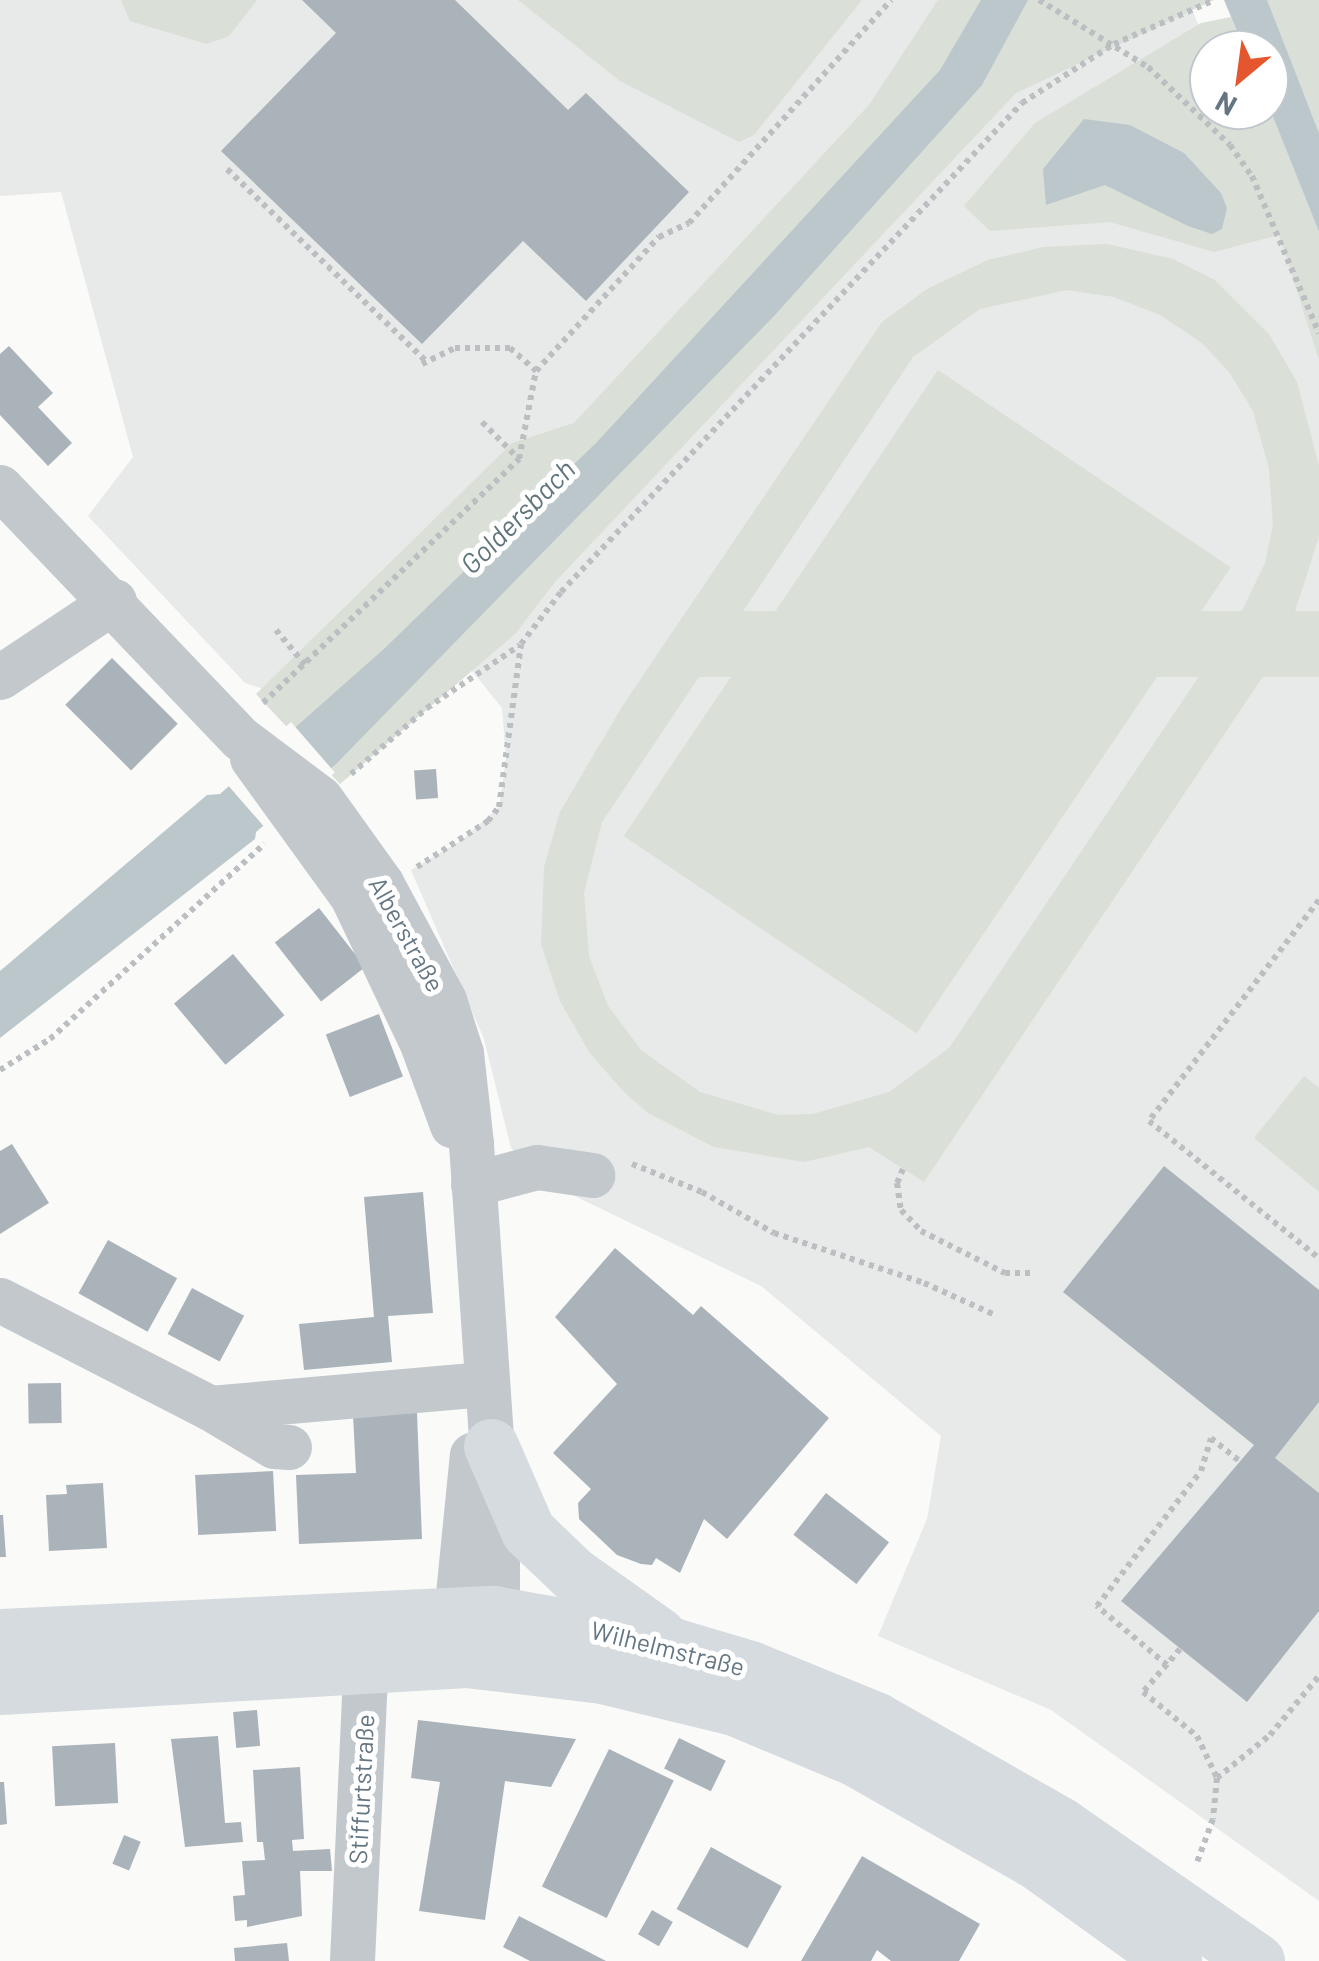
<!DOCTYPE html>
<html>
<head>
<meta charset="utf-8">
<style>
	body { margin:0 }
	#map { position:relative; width:1319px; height:1961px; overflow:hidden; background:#fafaf8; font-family:Barlow,sans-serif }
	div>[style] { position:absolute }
	.built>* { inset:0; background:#e8e9e9 }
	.green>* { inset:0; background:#dadfd7; transform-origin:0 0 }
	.water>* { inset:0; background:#bbc7cb }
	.pier>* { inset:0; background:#fafaf8; transform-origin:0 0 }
	.building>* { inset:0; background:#aab3b9; transform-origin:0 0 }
	.path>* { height:6px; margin-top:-3px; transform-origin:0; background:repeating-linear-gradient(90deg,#bbbfc2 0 5px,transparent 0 10px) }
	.minor>* { height:45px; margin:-22.5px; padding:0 22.5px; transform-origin:22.5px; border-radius:22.5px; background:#c3c8cc }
	.major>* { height:55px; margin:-27.5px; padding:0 27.5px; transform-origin:27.5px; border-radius:27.5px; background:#d6dbdf }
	span { translate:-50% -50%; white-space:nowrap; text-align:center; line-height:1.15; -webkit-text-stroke:10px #fff; paint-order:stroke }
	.street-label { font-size:25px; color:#657683 }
	.water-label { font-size:28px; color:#60757c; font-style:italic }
	.north { position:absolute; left:1189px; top:30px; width:100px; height:100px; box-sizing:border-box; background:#fff; border:2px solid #c1c8cd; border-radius:50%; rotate:209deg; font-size:28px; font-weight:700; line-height:40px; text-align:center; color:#657683 }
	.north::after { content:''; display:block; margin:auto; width:35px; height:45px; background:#e4572e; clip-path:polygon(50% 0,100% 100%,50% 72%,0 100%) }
</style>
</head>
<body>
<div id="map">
	<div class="built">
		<div style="clip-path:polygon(0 0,1188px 0,1209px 50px,1209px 110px,1232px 110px,1319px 333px,1319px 1901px,1051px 1710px,878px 1636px,927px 1519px,941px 1436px,761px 1286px,558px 1188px,511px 1148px,484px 1039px,411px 870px,462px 840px,499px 807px,506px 759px,502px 708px,460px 656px,266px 690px,245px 683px,88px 516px,133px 457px,61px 192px,0 196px)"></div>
	</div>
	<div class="green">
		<div style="clip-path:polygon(121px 0,257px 0,229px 36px,207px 44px,130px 21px)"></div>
		<div style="clip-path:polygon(518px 0,862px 0,754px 135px,739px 142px,620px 81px)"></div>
		<div style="clip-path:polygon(938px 0,1214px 0,1016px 93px,555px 582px,515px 634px,340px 784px,256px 694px,512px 443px,574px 423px,869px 105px)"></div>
		<div style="clip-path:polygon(1229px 0,1319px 0,1319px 133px,1303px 93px)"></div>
		<div style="clip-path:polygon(1231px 17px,1245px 50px,1209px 50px,1209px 110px,1269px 107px,1319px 232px,1319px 360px,1279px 235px,1214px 252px,1110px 222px,990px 231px,964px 206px,1035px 123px,1201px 23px)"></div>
		<div style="clip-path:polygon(evenodd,1107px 244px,1173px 259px,1215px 280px,1269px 334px,1297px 382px,1319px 466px,1319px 537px,1284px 645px,924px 1182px,869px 1147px,804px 1162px,714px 1147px,648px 1113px,623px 1091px,589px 1052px,560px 1001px,541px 944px,544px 867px,560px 812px,623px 705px,882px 322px,927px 289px,988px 260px,1043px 247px,1107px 244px,1067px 290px,1114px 297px,1160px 315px,1202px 343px,1229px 372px,1253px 411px,1269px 469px,1273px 525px,1265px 563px,1239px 617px,949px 1048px,889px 1092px,813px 1114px,778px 1115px,700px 1092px,641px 1050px,608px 1006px,589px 956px,584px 893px,602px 822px,913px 357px,980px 309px,1067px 290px)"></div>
		<div style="left:938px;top:370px;width:353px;height:562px;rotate:34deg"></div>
		<div style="left:1319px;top:611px;width:66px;height:633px;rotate:90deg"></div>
		<div style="clip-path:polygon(1304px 1076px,1319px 1088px,1319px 1192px,1254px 1138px)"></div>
		<div style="clip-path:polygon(1319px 1402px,1319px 1493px,1275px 1458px)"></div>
	</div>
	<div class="water">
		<div style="clip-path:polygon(981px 0,1028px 0,982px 85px,774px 316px,336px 764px,256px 832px,255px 839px,0 1038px,0 971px,207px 795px,220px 794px,385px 648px,597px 442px,940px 70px)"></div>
		<div style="clip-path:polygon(1224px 0,1267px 0,1319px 133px,1319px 232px,1269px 107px,1269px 50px,1245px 50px)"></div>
		<div style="clip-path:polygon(1084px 119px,1130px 125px,1184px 153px,1221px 193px,1227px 208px,1222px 229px,1212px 234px,1188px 226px,1105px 185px,1046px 205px,1043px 169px)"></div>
	</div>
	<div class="pier">
		<div style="left:291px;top:722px;width:67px;height:89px;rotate:49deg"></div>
	</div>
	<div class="building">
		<div style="clip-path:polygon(302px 0,455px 0,568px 110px,586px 93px,689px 192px,586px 301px,523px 241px,422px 344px,221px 151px,336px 33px)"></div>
		<div style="clip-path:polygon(9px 346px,53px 393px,38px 407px,72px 443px,48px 466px,0 415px,0 354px)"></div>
		<div style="left:112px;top:658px;width:93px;height:66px;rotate:45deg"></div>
		<div style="left:436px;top:769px;width:29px;height:22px;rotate:86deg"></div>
		<div style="left:319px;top:908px;width:75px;height:56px;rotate:52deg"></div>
		<div style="left:233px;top:954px;width:80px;height:77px;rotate:50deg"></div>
		<div style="left:379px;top:1014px;width:67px;height:57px;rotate:69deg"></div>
		<div style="clip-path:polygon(12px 1144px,49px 1203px,0 1234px,0 1151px)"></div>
		<div style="clip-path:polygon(1164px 1166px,1319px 1290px,1319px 1402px,1275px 1458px,1319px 1493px,1319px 1611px,1247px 1702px,1121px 1601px,1254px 1445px,1063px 1292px)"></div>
		<div style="clip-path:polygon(423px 1192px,433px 1313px,388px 1316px,392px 1362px,304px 1370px,299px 1324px,374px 1317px,364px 1197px)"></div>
		<div style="left:108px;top:1240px;width:79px;height:61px;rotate:29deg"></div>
		<div style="clip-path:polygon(615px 1248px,693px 1315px,701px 1306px,829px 1418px,727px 1539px,704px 1519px,680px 1573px,656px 1558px,652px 1565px,641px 1564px,617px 1555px,579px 1519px,578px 1503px,591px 1489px,553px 1453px,617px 1384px,555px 1317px)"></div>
		<div style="left:192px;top:1288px;width:59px;height:52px;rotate:28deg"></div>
		<div style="left:61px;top:1383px;width:40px;height:33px;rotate:89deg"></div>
		<div style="clip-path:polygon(417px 1413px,422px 1539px,299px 1544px,296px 1475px,356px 1473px,353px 1415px)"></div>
		<div style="left:273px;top:1471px;width:60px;height:78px;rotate:87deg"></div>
		<div style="clip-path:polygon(103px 1483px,107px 1548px,49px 1551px,46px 1495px,67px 1494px,66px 1485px)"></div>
		<div style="left:826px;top:1493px;width:80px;height:53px;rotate:38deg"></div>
		<div style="clip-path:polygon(0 1515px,3px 1515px,6px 1557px,0 1557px)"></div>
		<div style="left:257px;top:1710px;width:36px;height:24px;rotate:85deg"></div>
		<div style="clip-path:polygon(418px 1720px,576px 1739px,551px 1787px,505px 1781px,485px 1920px,419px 1911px,440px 1782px,411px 1778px)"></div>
		<div style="clip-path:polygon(218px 1736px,225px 1823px,241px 1822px,243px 1842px,185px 1847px,171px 1739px)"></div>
		<div style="left:679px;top:1738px;width:52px;height:34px;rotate:26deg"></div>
		<div style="left:115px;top:1743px;width:60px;height:63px;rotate:87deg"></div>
		<div style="left:609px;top:1749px;width:72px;height:153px;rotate:26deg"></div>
		<div style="clip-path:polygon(300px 1767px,304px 1839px,292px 1840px,293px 1851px,330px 1849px,332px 1871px,300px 1871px,302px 1916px,247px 1927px,247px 1920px,235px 1921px,233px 1896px,245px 1895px,242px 1861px,265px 1860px,263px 1842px,257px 1842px,253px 1770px)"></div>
		<div style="clip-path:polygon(0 1782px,4px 1782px,7px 1824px,0 1825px)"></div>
		<div style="left:124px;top:1835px;width:18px;height:31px;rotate:22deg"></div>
		<div style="left:711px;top:1847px;width:81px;height:71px;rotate:29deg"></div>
		<div style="clip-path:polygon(862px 1856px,980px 1924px,959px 1961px,891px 1961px,877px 1950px,871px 1961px,801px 1961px)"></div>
		<div style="left:652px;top:1910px;width:24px;height:28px;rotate:30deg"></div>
		<div style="clip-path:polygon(519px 1916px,606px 1961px,530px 1961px,503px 1947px)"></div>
		<div style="clip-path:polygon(287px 1943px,289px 1961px,235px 1961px,234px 1948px)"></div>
	</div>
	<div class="path">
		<div style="left:1039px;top:0;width:128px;rotate:31.6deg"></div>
		<div style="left:1148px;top:67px;width:113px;rotate:43.6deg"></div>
		<div style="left:1230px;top:145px;width:38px;rotate:55deg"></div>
		<div style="left:1252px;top:176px;width:171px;rotate:66.9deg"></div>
		<div style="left:227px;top:169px;width:275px;rotate:44deg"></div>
		<div style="left:422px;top:364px;width:37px;rotate:-26deg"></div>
		<div style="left:455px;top:348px;width:55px"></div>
		<div style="left:510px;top:348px;width:35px;rotate:41deg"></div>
		<div style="left:482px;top:422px;width:52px;rotate:45deg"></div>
		<div style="left:519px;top:459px;width:90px;rotate:-79.1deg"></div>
		<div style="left:536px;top:371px;width:182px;rotate:-47.5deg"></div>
		<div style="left:659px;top:237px;width:33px;rotate:-25deg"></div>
		<div style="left:689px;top:223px;width:301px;rotate:-47.8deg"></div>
		<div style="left:276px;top:630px;width:48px;rotate:50deg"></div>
		<div style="left:263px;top:703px;width:354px;rotate:-43.6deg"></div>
		<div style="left:351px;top:774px;width:101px;rotate:-41deg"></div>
		<div style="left:427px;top:708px;width:112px;rotate:-34.1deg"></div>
		<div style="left:417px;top:867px;width:85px;rotate:-32.9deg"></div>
		<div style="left:488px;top:821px;width:18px;rotate:-52deg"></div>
		<div style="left:499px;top:807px;width:164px;rotate:-82.3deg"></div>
		<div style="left:521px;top:644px;width:66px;rotate:-52.4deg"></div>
		<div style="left:561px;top:592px;width:672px;rotate:-46.69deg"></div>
		<div style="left:1022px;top:103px;width:109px;rotate:-32.7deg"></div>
		<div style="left:1114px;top:44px;width:109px;rotate:-23.7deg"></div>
		<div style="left:1319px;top:900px;width:279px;rotate:127.6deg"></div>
		<div style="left:1149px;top:1121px;width:218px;rotate:38.9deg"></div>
		<div style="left:0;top:1070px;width:59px;rotate:-31.8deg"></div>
		<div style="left:50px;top:1039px;width:290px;rotate:-42.3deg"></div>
		<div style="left:632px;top:1164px;width:75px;rotate:21.8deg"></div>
		<div style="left:702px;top:1192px;width:83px;rotate:29.7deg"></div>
		<div style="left:774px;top:1233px;width:158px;rotate:18.4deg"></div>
		<div style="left:924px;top:1283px;width:78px;rotate:24.3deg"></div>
		<div style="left:903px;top:1169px;width:15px;rotate:113deg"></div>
		<div style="left:897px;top:1183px;width:27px;rotate:82deg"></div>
		<div style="left:901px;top:1210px;width:29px;rotate:46deg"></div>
		<div style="left:921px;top:1231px;width:94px;rotate:26.6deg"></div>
		<div style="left:1005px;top:1273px;width:26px"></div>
		<div style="left:1180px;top:1649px;width:57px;rotate:130.7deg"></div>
		<div style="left:1143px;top:1692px;width:70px;rotate:39.2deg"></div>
		<div style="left:1197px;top:1736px;width:47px;rotate:64.5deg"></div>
		<div style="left:1217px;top:1778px;width:41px;rotate:95.6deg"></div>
		<div style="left:1213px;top:1819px;width:49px;rotate:110.3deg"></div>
		<div style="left:1167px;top:1665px;width:92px;rotate:-139.9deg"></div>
		<div style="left:1097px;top:1606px;width:170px;rotate:-52.4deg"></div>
		<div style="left:1201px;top:1471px;width:34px;rotate:-73deg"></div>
		<div style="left:1211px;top:1438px;width:38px;rotate:39deg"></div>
		<div style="left:1217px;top:1778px;width:68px;rotate:-39.1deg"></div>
		<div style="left:1270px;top:1735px;width:77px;rotate:-50.3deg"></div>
	</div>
	<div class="minor">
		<div style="left:0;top:487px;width:347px;rotate:46.3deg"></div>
		<div style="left:240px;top:738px;width:100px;rotate:36.9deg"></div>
		<div style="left:320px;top:798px;width:105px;rotate:54.3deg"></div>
		<div style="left:381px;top:883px;width:133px;rotate:61.7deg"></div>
		<div style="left:444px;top:1000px;width:56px;rotate:72.2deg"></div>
		<div style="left:461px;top:1053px;width:92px;rotate:83.7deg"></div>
		<div style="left:471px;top:1144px;width:385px;rotate:86.1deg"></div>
		<div style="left:497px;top:1528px;width:63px;rotate:90deg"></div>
		<div style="left:497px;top:1591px;width:53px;rotate:101.9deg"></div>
		<div style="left:0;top:677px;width:137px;rotate:-33.7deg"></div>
		<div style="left:252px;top:758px;width:170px;rotate:54.1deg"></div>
		<div style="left:352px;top:896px;width:161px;rotate:64.6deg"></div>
		<div style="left:421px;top:1041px;width:90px;rotate:69.7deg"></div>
		<div style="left:473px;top:1184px;width:66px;rotate:-14.9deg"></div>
		<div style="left:537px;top:1167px;width:56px;rotate:8.3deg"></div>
		<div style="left:0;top:1300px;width:236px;rotate:27.2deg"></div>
		<div style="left:210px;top:1408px;width:275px;rotate:-5deg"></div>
		<div style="left:210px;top:1408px;width:74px;rotate:30.7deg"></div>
		<div style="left:274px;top:1446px;width:15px;rotate:4deg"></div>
		<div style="left:460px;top:1645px;width:31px;rotate:-97deg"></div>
		<div style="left:456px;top:1614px;width:160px;rotate:-84.3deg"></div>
		<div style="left:352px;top:1961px;width:328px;rotate:-87.4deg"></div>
	</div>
	<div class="major">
		<div style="left:491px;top:1446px;width:93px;rotate:66.5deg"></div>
		<div style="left:528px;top:1531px;width:62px;rotate:43.7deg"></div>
		<div style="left:573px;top:1574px;width:105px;rotate:35.3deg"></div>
		<div style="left:0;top:1636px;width:494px;rotate:-2.7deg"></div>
		<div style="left:493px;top:1613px;width:183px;rotate:10.1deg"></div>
		<div style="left:673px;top:1645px;width:80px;rotate:16.6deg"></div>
		<div style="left:750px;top:1668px;width:135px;rotate:22.2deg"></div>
		<div style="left:875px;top:1719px;width:213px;rotate:29.6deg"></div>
		<div style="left:1060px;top:1824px;width:240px;rotate:34.8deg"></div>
		<div style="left:0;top:1687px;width:467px;rotate:-3.3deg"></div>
		<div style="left:466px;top:1660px;width:137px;rotate:6.7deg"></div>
		<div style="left:602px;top:1676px;width:136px;rotate:13.6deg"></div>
		<div style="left:734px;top:1708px;width:132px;rotate:22.7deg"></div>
		<div style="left:856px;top:1759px;width:210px;rotate:29.7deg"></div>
		<div style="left:1038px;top:1863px;width:168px;rotate:35.8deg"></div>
	</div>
	<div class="street-label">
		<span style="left:407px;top:934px;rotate:61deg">Alberstraße</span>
		<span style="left:668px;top:1648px;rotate:14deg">Wilhelmstraße</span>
		<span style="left:361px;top:1789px;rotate:-87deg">Stiffurtstraße</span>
	</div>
	<div class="water-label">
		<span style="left:517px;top:516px;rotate:-45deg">Goldersbach</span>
	</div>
	<div class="north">N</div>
</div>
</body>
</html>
